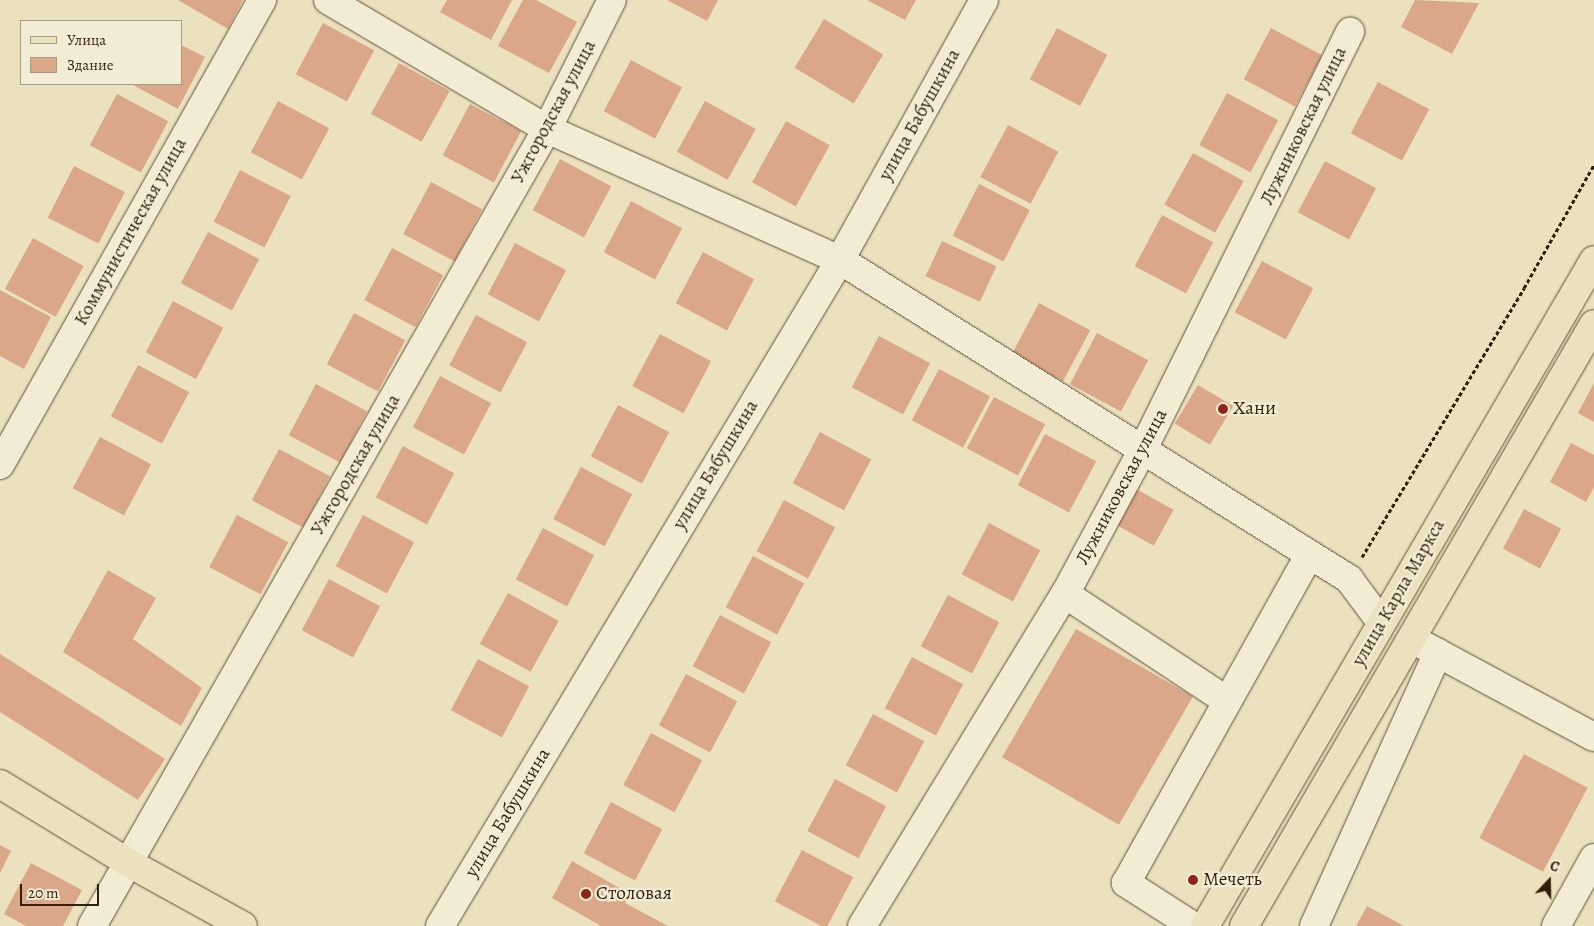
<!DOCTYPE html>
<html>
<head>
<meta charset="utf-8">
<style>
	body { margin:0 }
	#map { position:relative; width:1594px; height:926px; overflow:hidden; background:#ebe1bf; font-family:Alegreya,serif }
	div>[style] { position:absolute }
	.building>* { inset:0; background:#dba789; transform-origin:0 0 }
	.path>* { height:3px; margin-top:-1.5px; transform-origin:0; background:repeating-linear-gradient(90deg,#321f09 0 4px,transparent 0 6.5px) }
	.roads { filter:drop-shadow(0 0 1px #605036) drop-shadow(0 0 1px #605036) }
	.minor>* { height:28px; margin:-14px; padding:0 14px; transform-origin:14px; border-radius:14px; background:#f2ecd5 }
	.major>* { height:28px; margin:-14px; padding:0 14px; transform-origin:14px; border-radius:14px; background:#ebe1bf }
	.dots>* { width:14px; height:14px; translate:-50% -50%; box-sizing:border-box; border:2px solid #f2ecd5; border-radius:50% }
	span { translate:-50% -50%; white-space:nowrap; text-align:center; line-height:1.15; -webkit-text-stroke:4.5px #f2ecd5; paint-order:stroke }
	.street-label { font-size:19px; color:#321f09 }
	.poi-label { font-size:19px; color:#321f09 }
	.left { translate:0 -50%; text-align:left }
	.legend { position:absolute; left:20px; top:20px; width:162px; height:65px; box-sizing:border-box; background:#f2ecd5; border:1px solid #a59a83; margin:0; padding:6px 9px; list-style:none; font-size:15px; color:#321f09 }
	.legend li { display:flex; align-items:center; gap:10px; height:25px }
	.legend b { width:25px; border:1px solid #a59a83 }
	.north { position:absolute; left:1524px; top:856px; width:50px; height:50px; -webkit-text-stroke:4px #f2ecd5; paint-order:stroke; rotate:21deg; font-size:14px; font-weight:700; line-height:20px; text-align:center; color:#321f09 }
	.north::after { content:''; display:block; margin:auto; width:18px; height:22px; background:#321f09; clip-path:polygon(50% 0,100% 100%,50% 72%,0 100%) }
	.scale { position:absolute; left:20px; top:884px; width:79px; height:22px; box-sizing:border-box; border:2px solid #321f09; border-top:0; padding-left:6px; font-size:15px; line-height:18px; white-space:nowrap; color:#321f09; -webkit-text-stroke:4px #f2ecd5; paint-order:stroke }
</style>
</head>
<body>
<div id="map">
	<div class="building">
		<div style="clip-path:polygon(178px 0,243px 0,228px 29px)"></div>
		<div style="clip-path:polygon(447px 0,512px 0,491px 40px,440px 12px)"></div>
		<div style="clip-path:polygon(523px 0,536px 0,577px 22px,549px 73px,498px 46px)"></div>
		<div style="clip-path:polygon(667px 0,718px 0,707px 21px)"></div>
		<div style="clip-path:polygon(867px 0,916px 0,905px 20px)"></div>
		<div style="clip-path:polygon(1415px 0,1479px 3px,1452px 54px,1401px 27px)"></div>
		<div style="left:824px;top:19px;width:69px;height:57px;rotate:31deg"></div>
		<div style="left:323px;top:23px;width:58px;height:58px;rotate:28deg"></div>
		<div style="left:1057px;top:28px;width:57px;height:58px;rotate:28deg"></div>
		<div style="left:1271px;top:28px;width:58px;height:58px;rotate:28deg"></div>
		<div style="clip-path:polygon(181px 45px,205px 57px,178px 109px,131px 84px,181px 84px)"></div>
		<div style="left:631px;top:60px;width:58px;height:58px;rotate:28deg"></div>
		<div style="left:399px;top:63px;width:58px;height:58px;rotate:29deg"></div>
		<div style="left:1378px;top:82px;width:58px;height:58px;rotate:28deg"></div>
		<div style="left:1227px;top:93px;width:58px;height:59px;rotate:28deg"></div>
		<div style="left:117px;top:94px;width:58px;height:58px;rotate:28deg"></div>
		<div style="left:278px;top:101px;width:58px;height:58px;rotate:28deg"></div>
		<div style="left:705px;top:101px;width:58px;height:58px;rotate:29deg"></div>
		<div style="left:470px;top:104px;width:58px;height:58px;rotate:28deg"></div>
		<div style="left:786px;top:121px;width:50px;height:70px;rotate:29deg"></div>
		<div style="left:1008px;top:125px;width:57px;height:59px;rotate:28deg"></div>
		<div style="left:1193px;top:153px;width:58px;height:59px;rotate:29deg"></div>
		<div style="left:560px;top:159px;width:58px;height:58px;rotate:28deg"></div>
		<div style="left:1325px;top:161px;width:58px;height:58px;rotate:28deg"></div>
		<div style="left:74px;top:166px;width:57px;height:58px;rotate:27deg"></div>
		<div style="left:240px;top:170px;width:57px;height:58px;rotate:27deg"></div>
		<div style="left:431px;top:182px;width:58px;height:59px;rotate:28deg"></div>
		<div style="left:979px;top:184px;width:57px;height:58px;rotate:27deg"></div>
		<div style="left:631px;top:201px;width:58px;height:58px;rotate:28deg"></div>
		<div style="left:1162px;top:215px;width:58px;height:58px;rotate:28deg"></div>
		<div style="left:208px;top:232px;width:58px;height:58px;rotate:28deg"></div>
		<div style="left:33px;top:238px;width:58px;height:58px;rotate:29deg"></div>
		<div style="left:942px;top:241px;width:60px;height:39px;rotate:25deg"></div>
		<div style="left:515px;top:243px;width:58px;height:58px;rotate:28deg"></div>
		<div style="left:392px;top:248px;width:58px;height:59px;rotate:28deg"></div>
		<div style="left:703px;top:252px;width:58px;height:58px;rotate:28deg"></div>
		<div style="left:1262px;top:261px;width:58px;height:58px;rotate:28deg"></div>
		<div style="clip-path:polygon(0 290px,51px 317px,24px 369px,0 356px)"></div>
		<div style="left:173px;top:301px;width:57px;height:58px;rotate:28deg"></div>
		<div style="left:1039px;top:303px;width:58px;height:58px;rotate:28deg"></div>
		<div style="left:354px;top:313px;width:58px;height:58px;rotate:28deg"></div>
		<div style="left:476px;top:315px;width:58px;height:57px;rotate:28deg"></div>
		<div style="left:1097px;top:333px;width:58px;height:58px;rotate:28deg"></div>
		<div style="left:660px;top:334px;width:58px;height:59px;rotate:28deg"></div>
		<div style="left:879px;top:336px;width:58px;height:58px;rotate:28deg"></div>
		<div style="left:138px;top:365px;width:58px;height:58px;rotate:28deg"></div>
		<div style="left:939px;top:369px;width:58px;height:58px;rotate:28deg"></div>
		<div style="left:440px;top:376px;width:58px;height:58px;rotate:28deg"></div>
		<div style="clip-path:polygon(1594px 383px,1594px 422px,1578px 413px)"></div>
		<div style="left:316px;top:384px;width:58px;height:58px;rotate:28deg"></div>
		<div style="left:1198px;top:385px;width:41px;height:45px;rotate:31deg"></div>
		<div style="left:994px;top:397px;width:58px;height:58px;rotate:28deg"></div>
		<div style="left:618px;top:405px;width:58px;height:58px;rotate:28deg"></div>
		<div style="left:820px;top:432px;width:58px;height:58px;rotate:28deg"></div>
		<div style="left:1045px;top:434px;width:58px;height:58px;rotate:28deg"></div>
		<div style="left:100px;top:437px;width:58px;height:58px;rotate:28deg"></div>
		<div style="clip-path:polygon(1571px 443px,1594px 455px,1594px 487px,1586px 502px,1550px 482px)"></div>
		<div style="left:403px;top:446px;width:58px;height:58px;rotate:28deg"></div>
		<div style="left:279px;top:449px;width:58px;height:58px;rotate:28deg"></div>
		<div style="left:581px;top:467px;width:58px;height:59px;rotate:28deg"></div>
		<div style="left:1136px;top:489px;width:43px;height:41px;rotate:29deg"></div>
		<div style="left:784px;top:500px;width:58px;height:58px;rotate:28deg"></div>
		<div style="left:1524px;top:509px;width:42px;height:45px;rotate:28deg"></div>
		<div style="left:237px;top:515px;width:58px;height:59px;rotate:28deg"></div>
		<div style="left:363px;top:515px;width:58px;height:58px;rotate:28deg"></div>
		<div style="left:989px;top:523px;width:58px;height:58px;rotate:28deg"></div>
		<div style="left:543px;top:528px;width:58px;height:58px;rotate:28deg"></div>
		<div style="left:753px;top:556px;width:58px;height:58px;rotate:28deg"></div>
		<div style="clip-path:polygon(108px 570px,156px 598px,133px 639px,202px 688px,181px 726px,63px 652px)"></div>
		<div style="left:329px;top:579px;width:58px;height:58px;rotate:28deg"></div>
		<div style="left:508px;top:593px;width:58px;height:58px;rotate:29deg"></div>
		<div style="left:948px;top:595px;width:58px;height:58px;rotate:28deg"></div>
		<div style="left:720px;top:615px;width:58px;height:58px;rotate:28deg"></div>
		<div style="left:1076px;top:629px;width:135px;height:148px;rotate:30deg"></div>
		<div style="clip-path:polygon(0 654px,165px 759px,138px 800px,0 712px)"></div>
		<div style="left:912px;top:657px;width:58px;height:58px;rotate:28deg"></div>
		<div style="left:478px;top:659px;width:58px;height:58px;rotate:28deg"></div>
		<div style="left:686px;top:674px;width:58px;height:58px;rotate:28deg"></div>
		<div style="left:873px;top:714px;width:58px;height:58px;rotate:28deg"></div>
		<div style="left:651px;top:733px;width:58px;height:59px;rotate:28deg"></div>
		<div style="left:1524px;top:754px;width:72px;height:95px;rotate:28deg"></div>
		<div style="left:835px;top:779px;width:58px;height:59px;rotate:28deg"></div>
		<div style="left:611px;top:802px;width:58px;height:58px;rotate:28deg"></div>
		<div style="clip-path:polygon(0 845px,11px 851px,0 873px)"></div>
		<div style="left:802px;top:850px;width:58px;height:58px;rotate:28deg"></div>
		<div style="clip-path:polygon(572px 861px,630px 894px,625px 903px,668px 926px,601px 926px,552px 898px)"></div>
		<div style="clip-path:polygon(31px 863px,82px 890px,63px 926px,26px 926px,4px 914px)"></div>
		<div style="clip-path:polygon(1367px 906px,1404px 926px,1356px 926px)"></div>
	</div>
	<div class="path">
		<div style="left:1362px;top:557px;width:314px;rotate:-58.9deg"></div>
		<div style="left:1524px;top:288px;width:142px;rotate:-60.4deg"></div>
	</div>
	<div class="roads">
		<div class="minor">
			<div style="left:328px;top:0;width:254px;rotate:30.5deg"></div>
			<div style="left:547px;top:129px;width:321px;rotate:24.1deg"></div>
			<div style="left:840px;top:260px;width:601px;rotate:32.08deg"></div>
			<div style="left:1349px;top:579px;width:54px;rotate:53.3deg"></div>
			<div style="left:0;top:465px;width:534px;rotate:-60.6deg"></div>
			<div style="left:1065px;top:594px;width:193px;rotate:33.4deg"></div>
			<div style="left:1423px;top:645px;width:194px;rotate:28.3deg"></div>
			<div style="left:92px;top:926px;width:918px;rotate:-60.28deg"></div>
			<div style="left:547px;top:129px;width:144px;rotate:-63.3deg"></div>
			<div style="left:440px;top:926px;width:777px;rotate:-59.01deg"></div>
			<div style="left:840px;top:260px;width:297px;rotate:-61deg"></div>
			<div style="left:862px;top:926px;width:389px;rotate:-58.6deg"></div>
			<div style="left:1065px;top:594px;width:165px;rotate:-61.7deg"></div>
			<div style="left:1143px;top:449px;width:466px;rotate:-63.6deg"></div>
			<div style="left:1193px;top:926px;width:80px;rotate:-147.3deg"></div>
			<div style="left:1126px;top:883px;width:375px;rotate:-60.8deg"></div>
			<div style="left:1314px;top:926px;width:300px;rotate:-65.6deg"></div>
			<div style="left:1556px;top:926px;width:78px;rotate:-60.8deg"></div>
		</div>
		<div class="major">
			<div style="left:0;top:784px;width:151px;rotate:31.5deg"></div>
			<div style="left:129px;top:863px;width:130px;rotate:28.9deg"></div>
			<div style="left:1205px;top:926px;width:771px;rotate:-59.71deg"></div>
			<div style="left:1244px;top:926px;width:696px;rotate:-59.83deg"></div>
		</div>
	</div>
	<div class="dots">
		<div style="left:1223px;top:409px;background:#8f2418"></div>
		<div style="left:1193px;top:880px;background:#8f2418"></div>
		<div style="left:586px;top:894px;background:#8f2418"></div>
	</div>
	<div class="street-label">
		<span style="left:554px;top:112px;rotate:-62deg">Ужгородская улица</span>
		<span style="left:920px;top:115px;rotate:-61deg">улица Бабушкина</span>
		<span style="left:1304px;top:126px;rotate:-64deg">Лужниковская улица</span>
		<span style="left:131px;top:232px;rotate:-61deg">Коммунистическая улица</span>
		<span style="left:356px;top:465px;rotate:-60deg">Ужгородская улица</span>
		<span style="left:716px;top:465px;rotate:-59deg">улица Бабушкина</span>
		<span style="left:1122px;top:487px;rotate:-62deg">Лужниковская улица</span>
		<span style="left:1399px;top:593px;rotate:-60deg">улица Карла Маркса</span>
		<span style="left:508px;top:813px;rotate:-59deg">улица Бабушкина</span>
	</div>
	<div class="poi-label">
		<span class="left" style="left:1233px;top:409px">Хани</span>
		<span class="left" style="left:1203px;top:880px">Мечеть</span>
		<span class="left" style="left:596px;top:894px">Столовая</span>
	</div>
	<ul class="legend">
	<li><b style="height:6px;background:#ebe1bf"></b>Улица</li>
	<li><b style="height:14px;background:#dba789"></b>Здание</li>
	</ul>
	<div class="north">С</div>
	<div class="scale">20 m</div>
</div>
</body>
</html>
